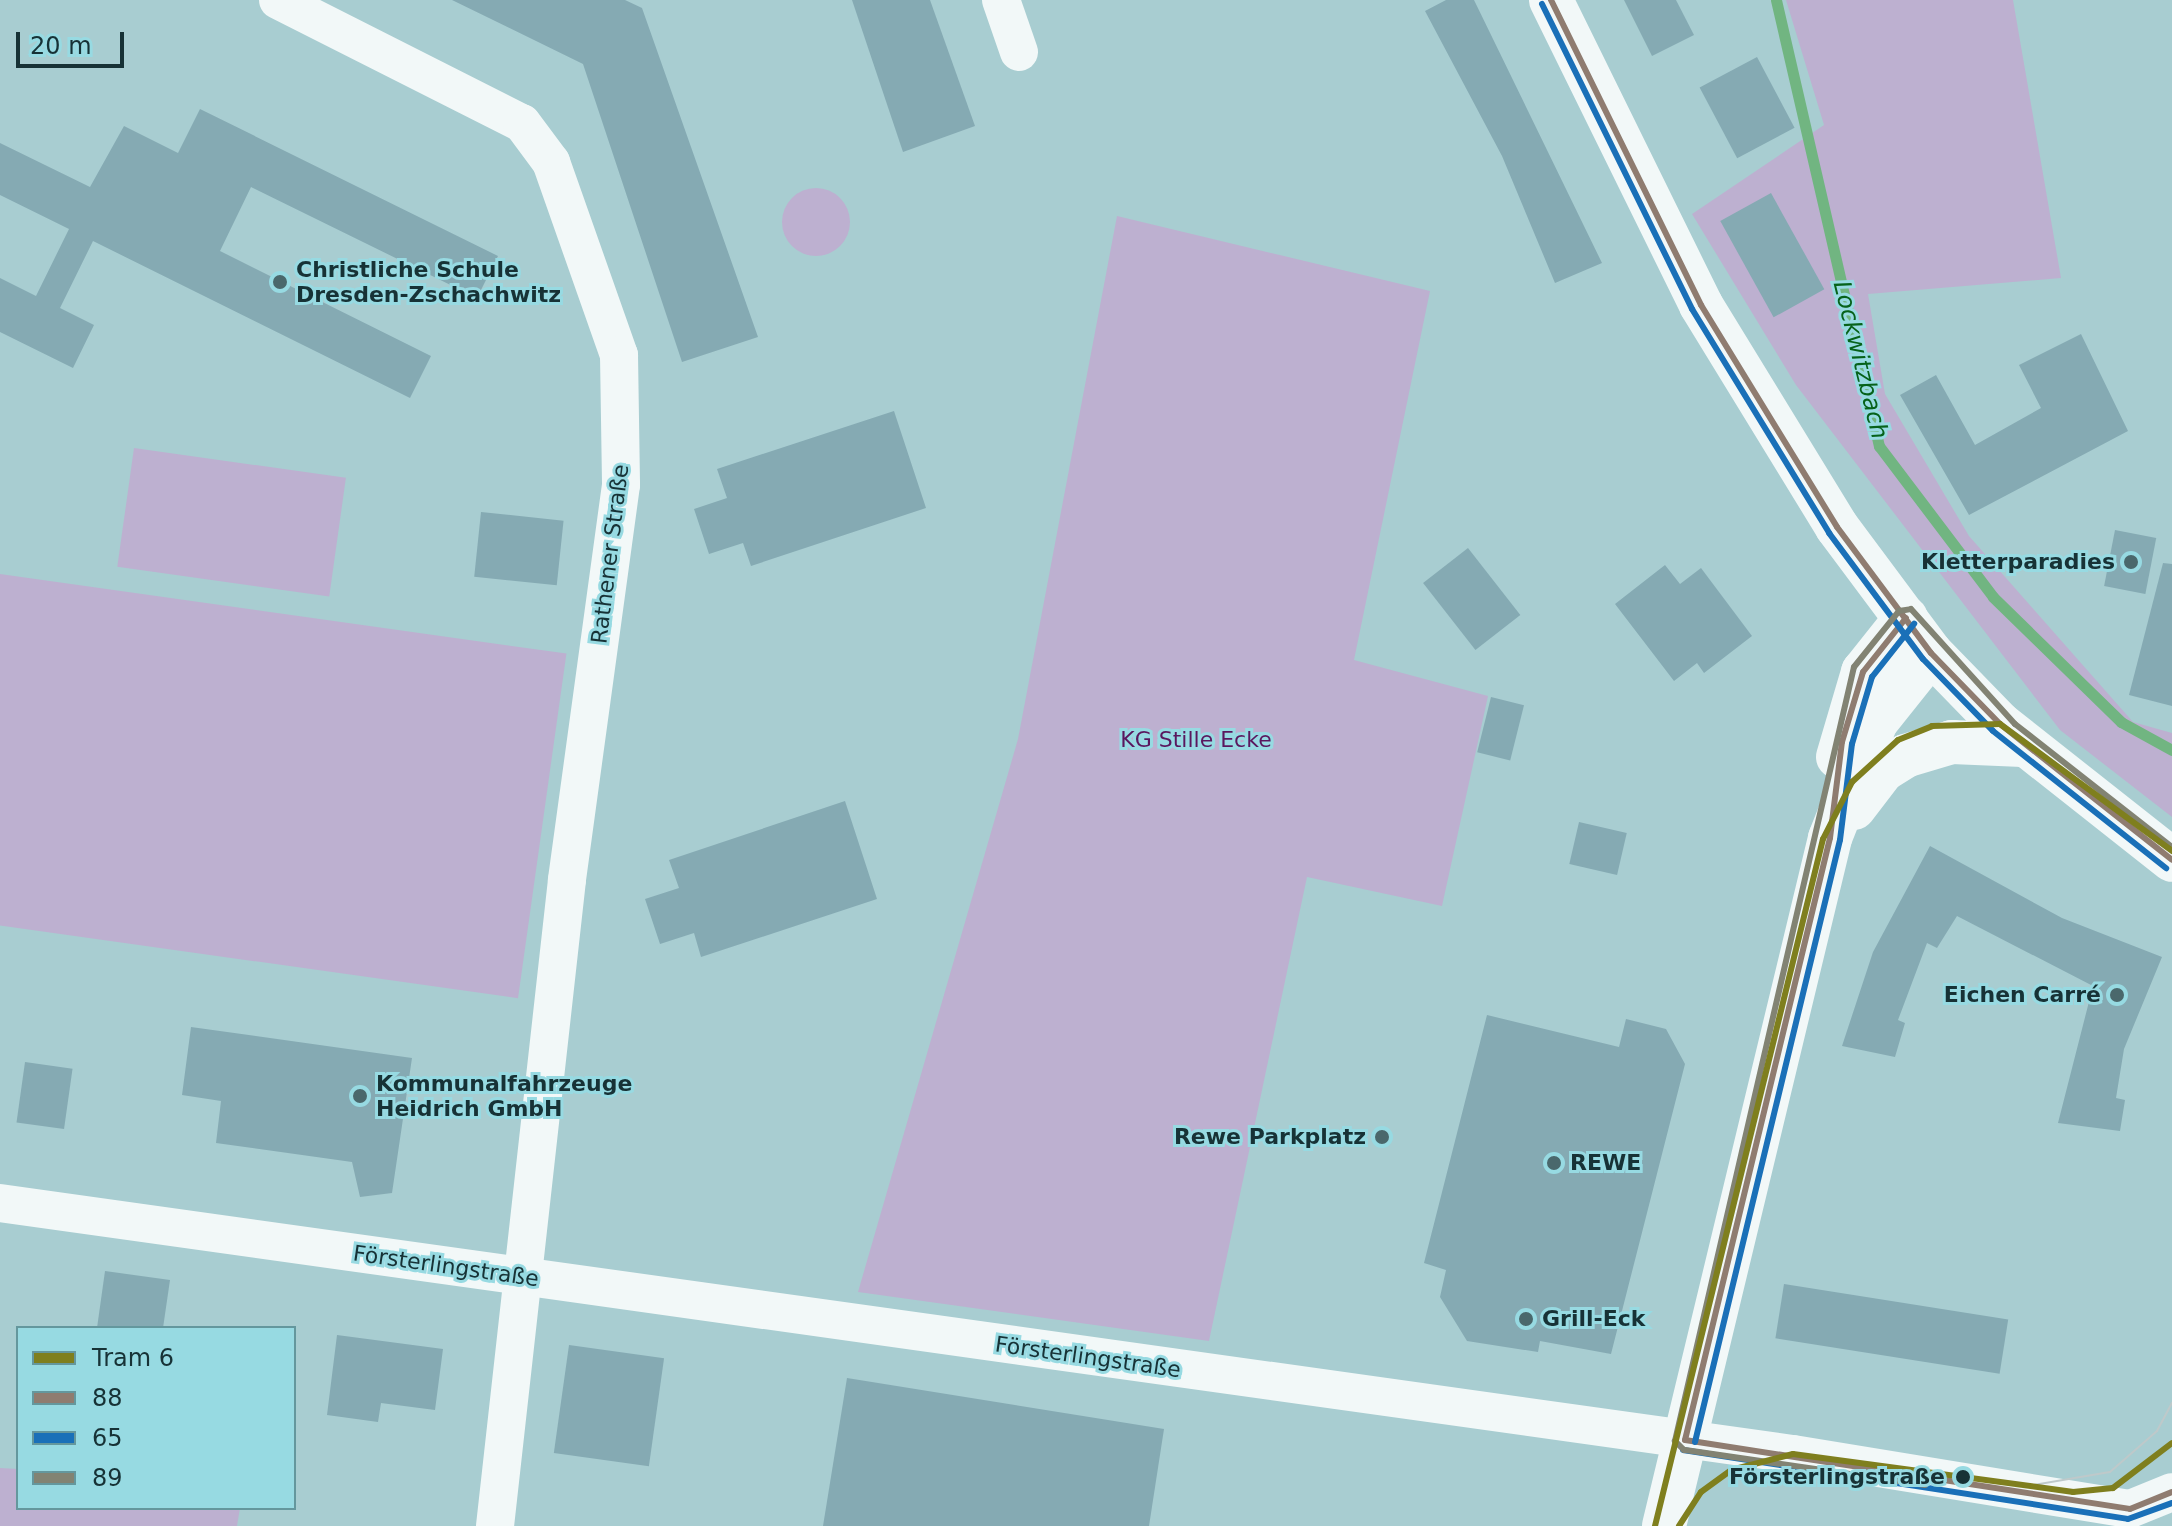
<!DOCTYPE html>
<html>
<head>
<meta charset="utf-8">
<style>
	body { margin:0 }
	#map { position:relative; width:2172px; height:1526px; overflow:hidden; background:#a8cdd1; font-family:"DejaVu Sans",sans-serif }
	div>[style] { position:absolute }
	.green>* { inset:0; background:#bdb0d0; transform-origin:0 0 }
	.round { border-radius:50% }
	.stream>* { height:11px; margin:-5.5px; padding:0 5.5px; transform-origin:5.5px; border-radius:5.5px; background:#71b581 }
	.building>* { inset:0; background:#85aab3; transform-origin:0 0 }
	.street>* { height:38px; margin:-19px; padding:0 19px; transform-origin:19px; border-radius:19px; background:#f2f8f8 }
	.secondary>* { height:44px; margin:-22px; padding:0 22px; transform-origin:22px; border-radius:22px; background:#f2f8f8 }
	.tram>* { height:2px; margin:-1px; padding:0 1px; transform-origin:1px; border-radius:1px; background:#bec9ca }
	.bus-1>* { height:6px; margin:-3px; padding:0 3px; transform-origin:3px; border-radius:3px; background:#8f7c70 }
	.bus-2>* { height:6px; margin:-3px; padding:0 3px; transform-origin:3px; border-radius:3px; background:#1a70b8 }
	.bus-3>* { height:6px; margin:-3px; padding:0 3px; transform-origin:3px; border-radius:3px; background:#828373 }
	.tram-1>* { height:6px; margin:-3px; padding:0 3px; transform-origin:3px; border-radius:3px; background:#7f7f1e }
	.dots>* { width:22px; height:22px; translate:-50% -50%; box-sizing:border-box; border:4px solid #97dae2; border-radius:50% }
	span { translate:-50% -50%; white-space:nowrap; text-align:center; line-height:1.15; -webkit-text-stroke:6px #97dae2; paint-order:stroke }
	.poi-label { font-size:22px; color:#173236; font-weight:700 }
	.left { translate:0 -50%; text-align:left }
	.right { translate:-100% -50%; text-align:right }
	.street-label { font-size:22px; color:#173236 }
	.park-label { font-size:22px; color:#5a175e }
	.stop-label { font-size:22px; color:#173236; font-weight:700 }
	.water-label { font-size:24px; color:#06621a; font-style:italic }
	.legend { position:absolute; left:16px; top:1326px; width:280px; height:184px; box-sizing:border-box; background:#97dae2; border:2px solid #64979d; margin:0; padding:10px 14px; list-style:none; font-size:24px; color:#173236 }
	.legend li { display:flex; align-items:center; gap:16px; height:40px }
	.legend b { width:40px; border:2px solid #64979d }
	.scale { position:absolute; left:16px; top:32px; width:108px; height:36px; box-sizing:border-box; border:4px solid #173236; border-top:0; padding-left:10px; font-size:24px; line-height:28px; white-space:nowrap; color:#173236; -webkit-text-stroke:6px #97dae2; paint-order:stroke }
</style>
</head>
<body>
<div id="map">
	<div class="green">
		<div style="clip-path:polygon(1786px 0,2013px 0,2061px 278px,1868px 294px,1885px 394px,1969px 536px,2133px 722px,2172px 733px,2172px 817px,2060px 730px,1796px 385px,1692px 214px,1824px 125px)"></div>
		<div class="round" style="left:782px;top:188px;width:68px;height:68px"></div>
		<div style="clip-path:polygon(1117px 216px,1430px 291px,1354px 660px,1488px 696px,1442px 906px,1307px 877px,1209px 1341px,858px 1292px,1018px 739px)"></div>
		<div style="left:134px;top:448px;width:214px;height:120px;rotate:8deg"></div>
		<div style="left:0;top:574px;width:572px;height:348px;rotate:8deg"></div>
		<div style="clip-path:polygon(0 1468px,18px 1469px,18px 1508px,240px 1508px,237px 1526px,0 1526px)"></div>
	</div>
	<div class="stream">
		<div style="left:1776px;top:0;width:458px;rotate:77deg"></div>
		<div style="left:1879px;top:446px;width:189px;rotate:52.9deg"></div>
		<div style="left:1993px;top:597px;width:179px;rotate:44.3deg"></div>
		<div style="left:2121px;top:722px;width:58px;rotate:28.8deg"></div>
	</div>
	<div class="building">
		<div style="clip-path:polygon(452px 0,625px 0,642px 8px,758px 337px,682px 362px,583px 64px)"></div>
		<div style="clip-path:polygon(852px 0,930px 0,975px 126px,903px 152px)"></div>
		<div style="clip-path:polygon(1446px 0,1474px 0,1602px 263px,1555px 283px,1502px 156px,1425px 11px)"></div>
		<div style="clip-path:polygon(1624px 0,1676px 0,1694px 35px,1652px 56px)"></div>
		<div style="left:1757px;top:57px;width:80px;height:65px;rotate:62deg"></div>
		<div style="clip-path:polygon(200px 109px,498px 256px,477px 298px,251px 187px,220px 251px,431px 356px,410px 398px,93px 241px,60px 308px,94px 325px,73px 368px,0 332px,0 278px,36px 296px,69px 229px,0 195px,0 143px,90px 187px,124px 126px,178px 153px)"></div>
		<div style="left:1771px;top:193px;width:110px;height:58px;rotate:61deg"></div>
		<div style="clip-path:polygon(2081px 334px,2128px 431px,1969px 515px,1900px 395px,1936px 375px,1975px 445px,2041px 408px,2019px 365px)"></div>
		<div style="clip-path:polygon(894px 411px,926px 508px,751px 566px,743px 543px,709px 554px,694px 509px,727px 498px,717px 469px)"></div>
		<div style="left:481px;top:512px;width:83px;height:65px;rotate:6deg"></div>
		<div style="left:2115px;top:530px;width:42px;height:57px;rotate:11deg"></div>
		<div style="left:1468px;top:548px;width:85px;height:57px;rotate:52deg"></div>
		<div style="clip-path:polygon(2163px 563px,2172px 564px,2172px 706px,2129px 695px)"></div>
		<div style="clip-path:polygon(1665px 565px,1680px 584px,1701px 568px,1752px 636px,1704px 673px,1697px 663px,1674px 681px,1615px 604px)"></div>
		<div style="left:1491px;top:697px;width:34px;height:57px;rotate:14deg"></div>
		<div style="clip-path:polygon(845px 801px,877px 899px,701px 957px,694px 933px,660px 944px,645px 899px,679px 888px,669px 860px)"></div>
		<div style="left:1579px;top:822px;width:49px;height:43px;rotate:13deg"></div>
		<div style="clip-path:polygon(1930px 846px,2062px 918px,2162px 957px,2124px 1049px,2116px 1098px,2125px 1100px,2120px 1131px,2058px 1123px,2093px 986px,1957px 916px,1937px 948px,1927px 943px,1898px 1020px,1905px 1023px,1895px 1057px,1842px 1046px,1873px 952px)"></div>
		<div style="clip-path:polygon(1487px 1015px,1619px 1047px,1626px 1019px,1666px 1029px,1685px 1064px,1611px 1354px,1540px 1341px,1538px 1352px,1467px 1341px,1440px 1297px,1446px 1270px,1424px 1263px)"></div>
		<div style="clip-path:polygon(191px 1027px,412px 1058px,392px 1193px,360px 1197px,352px 1162px,216px 1143px,221px 1101px,182px 1095px)"></div>
		<div style="left:25px;top:1062px;width:48px;height:61px;rotate:8deg"></div>
		<div style="clip-path:polygon(105px 1271px,170px 1280px,163px 1328px,97px 1328px)"></div>
		<div style="left:1784px;top:1284px;width:227px;height:55px;rotate:9deg"></div>
		<div style="clip-path:polygon(337px 1335px,443px 1349px,435px 1410px,381px 1403px,378px 1422px,327px 1415px)"></div>
		<div style="left:569px;top:1345px;width:96px;height:109px;rotate:8deg"></div>
		<div style="clip-path:polygon(847px 1378px,1164px 1429px,1149px 1526px,823px 1526px)"></div>
	</div>
	<div class="street">
		<div style="left:278px;top:0;width:273px;rotate:26.8deg"></div>
		<div style="left:522px;top:123px;width:49px;rotate:53.4deg"></div>
		<div style="left:551px;top:162px;width:205px;rotate:70.6deg"></div>
		<div style="left:619px;top:355px;width:130px;rotate:89.1deg"></div>
		<div style="left:621px;top:485px;width:399px;rotate:97.8deg"></div>
		<div style="left:567px;top:880px;width:650px;rotate:96.36deg"></div>
		<div style="left:1001px;top:0;width:55px;rotate:70.9deg"></div>
		<div style="left:0;top:1203px;width:1810px;rotate:7.97deg"></div>
		<div style="left:1793px;top:1454px;width:341px;rotate:9.3deg"></div>
		<div style="left:2130px;top:1509px;width:45px;rotate:-22deg"></div>
	</div>
	<div class="secondary">
		<div style="left:1551px;top:0;width:340px;rotate:63.8deg"></div>
		<div style="left:1701px;top:305px;width:260px;rotate:58.5deg"></div>
		<div style="left:1837px;top:527px;width:157px;rotate:53.3deg"></div>
		<div style="left:1931px;top:653px;width:99px;rotate:45.8deg"></div>
		<div style="left:2000px;top:724px;width:219px;rotate:38.3deg"></div>
		<div style="left:1838px;top:757px;width:89px;rotate:-73.6deg"></div>
		<div style="left:1863px;top:672px;width:69px;rotate:-51.5deg"></div>
		<div style="left:1854px;top:808px;width:48px;rotate:-52.7deg"></div>
		<div style="left:1883px;top:770px;width:26px;rotate:-32deg"></div>
		<div style="left:1905px;top:756px;width:49px;rotate:-16.6deg"></div>
		<div style="left:1952px;top:742px;width:71px;rotate:2.4deg"></div>
		<div style="left:1664px;top:1526px;width:708px;rotate:-76.43deg"></div>
		<div style="left:1830px;top:838px;width:125px;rotate:-68.4deg"></div>
		<div style="left:1876px;top:722px;width:88px;rotate:-51.4deg"></div>
	</div>
	<div class="tram">
		<div style="left:2027px;top:1486px;width:84px;rotate:-9.6deg"></div>
		<div style="left:2110px;top:1472px;width:62px;rotate:-41.1deg"></div>
		<div style="left:2157px;top:1431px;width:32px;rotate:-62deg"></div>
	</div>
	<div class="bus-1">
		<div style="left:1551px;top:0;width:340px;rotate:63.8deg"></div>
		<div style="left:1701px;top:305px;width:260px;rotate:58.5deg"></div>
		<div style="left:1837px;top:527px;width:157px;rotate:53.3deg"></div>
		<div style="left:1931px;top:653px;width:99px;rotate:45.8deg"></div>
		<div style="left:2000px;top:724px;width:219px;rotate:38.3deg"></div>
		<div style="left:1685px;top:1440px;width:619px;rotate:-76.46deg"></div>
		<div style="left:1830px;top:838px;width:97px;rotate:-82.9deg"></div>
		<div style="left:1842px;top:742px;width:73px;rotate:-73.3deg"></div>
		<div style="left:1863px;top:672px;width:69px;rotate:-51.5deg"></div>
		<div style="left:1685px;top:1440px;width:450px;rotate:8.8deg"></div>
		<div style="left:2130px;top:1509px;width:45px;rotate:-22deg"></div>
	</div>
	<div class="bus-2">
		<div style="left:1542px;top:4px;width:340px;rotate:63.8deg"></div>
		<div style="left:1692px;top:309px;width:263px;rotate:58.5deg"></div>
		<div style="left:1829px;top:533px;width:157px;rotate:53.3deg"></div>
		<div style="left:1923px;top:659px;width:100px;rotate:45.8deg"></div>
		<div style="left:1993px;top:731px;width:221px;rotate:38.4deg"></div>
		<div style="left:1695px;top:1442px;width:619px;rotate:-76.46deg"></div>
		<div style="left:1840px;top:840px;width:97px;rotate:-82.9deg"></div>
		<div style="left:1852px;top:744px;width:70px;rotate:-73.4deg"></div>
		<div style="left:1872px;top:677px;width:68px;rotate:-51.6deg"></div>
		<div style="left:1683px;top:1450px;width:450px;rotate:8.8deg"></div>
		<div style="left:2128px;top:1519px;width:47px;rotate:-20deg"></div>
	</div>
	<div class="bus-3">
		<div style="left:1925px;top:1485px;width:244px;rotate:-171.7deg"></div>
		<div style="left:1684px;top:1450px;width:13px;rotate:-135deg"></div>
		<div style="left:1675px;top:1441px;width:794px;rotate:-76.98deg"></div>
		<div style="left:1854px;top:667px;width:72px;rotate:-51.2deg"></div>
		<div style="left:1899px;top:611px;width:12px;rotate:-9deg"></div>
		<div style="left:1911px;top:609px;width:155px;rotate:47.9deg"></div>
		<div style="left:2015px;top:724px;width:199px;rotate:38.1deg"></div>
	</div>
	<div class="tram-1">
		<div style="left:1655px;top:1526px;width:707px;rotate:-76.26deg"></div>
		<div style="left:1823px;top:839px;width:64px;rotate:-63deg"></div>
		<div style="left:1852px;top:782px;width:62px;rotate:-42.4deg"></div>
		<div style="left:1898px;top:740px;width:37px;rotate:-22deg"></div>
		<div style="left:1932px;top:726px;width:68px;rotate:-1.7deg"></div>
		<div style="left:2000px;top:724px;width:214px;rotate:36.4deg"></div>
		<div style="left:1679px;top:1526px;width:40px;rotate:-57.1deg"></div>
		<div style="left:1701px;top:1492px;width:37px;rotate:-36deg"></div>
		<div style="left:1731px;top:1470px;width:64px;rotate:-14.5deg"></div>
		<div style="left:1793px;top:1454px;width:283px;rotate:7.7deg"></div>
		<div style="left:2073px;top:1492px;width:40px;rotate:-5.7deg"></div>
		<div style="left:2113px;top:1488px;width:74px;rotate:-37.3deg"></div>
	</div>
	<div class="dots">
		<div style="left:280px;top:282px;background:#4a686c"></div>
		<div style="left:2131px;top:562px;background:#4a686c"></div>
		<div style="left:2117px;top:995px;background:#4a686c"></div>
		<div style="left:360px;top:1096px;background:#4a686c"></div>
		<div style="left:1382px;top:1137px;background:#4a686c"></div>
		<div style="left:1554px;top:1163px;background:#4a686c"></div>
		<div style="left:1526px;top:1319px;background:#4a686c"></div>
		<div style="left:1963px;top:1477px;background:#173236"></div>
	</div>
	<div class="poi-label">
		<span class="left" style="left:296px;top:282px">Christliche Schule<br>Dresden-Zschachwitz</span>
		<span class="right" style="left:2115px;top:562px">Kletterparadies</span>
		<span class="right" style="left:2101px;top:995px">Eichen Carré</span>
		<span class="left" style="left:376px;top:1096px">Kommunalfahrzeuge<br>Heidrich GmbH</span>
		<span class="right" style="left:1366px;top:1137px">Rewe Parkplatz</span>
		<span class="left" style="left:1570px;top:1163px">REWE</span>
		<span class="left" style="left:1542px;top:1319px">Grill-Eck</span>
	</div>
	<div class="street-label">
		<span style="left:610px;top:554px;rotate:-83deg">Rathener Straße</span>
		<span style="left:446px;top:1266px;rotate:8deg">Försterlingstraße</span>
		<span style="left:1088px;top:1357px;rotate:8deg">Försterlingstraße</span>
	</div>
	<div class="park-label">
		<span style="left:1196px;top:740px">KG Stille Ecke</span>
	</div>
	<div class="stop-label">
		<span class="right" style="left:1945px;top:1477px">Försterlingstraße</span>
	</div>
	<div class="water-label">
		<span style="left:1860px;top:360px;rotate:76deg">Lockwitzbach</span>
	</div>
	<ul class="legend">
	<li><b style="height:10px;background:#7f7f1e"></b>Tram 6</li>
	<li><b style="height:10px;background:#8f7c70"></b>88</li>
	<li><b style="height:10px;background:#1a70b8"></b>65</li>
	<li><b style="height:10px;background:#828373"></b>89</li>
	</ul>
	<div class="scale">20 m</div>
</div>
</body>
</html>
